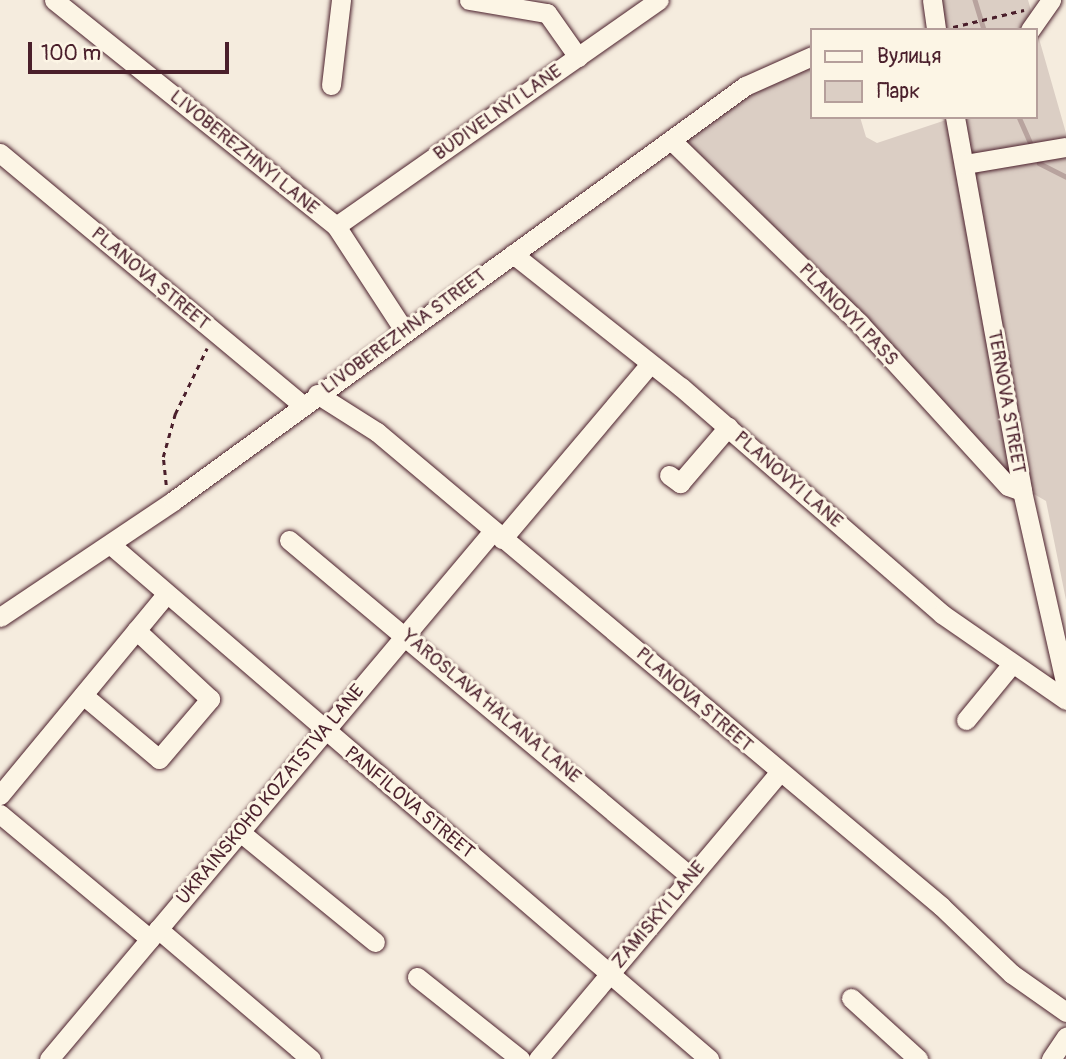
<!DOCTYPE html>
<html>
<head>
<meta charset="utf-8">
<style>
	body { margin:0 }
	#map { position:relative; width:1066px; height:1059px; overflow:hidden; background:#f5ecde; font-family:Pangolin,sans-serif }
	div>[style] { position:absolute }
	.green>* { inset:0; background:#dbcec4 }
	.stream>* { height:4.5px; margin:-2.25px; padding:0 2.25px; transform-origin:2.25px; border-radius:2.25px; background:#b8a39e }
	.path>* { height:2.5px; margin-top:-1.25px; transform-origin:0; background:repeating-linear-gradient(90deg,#4a1f2b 0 5px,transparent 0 10px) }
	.roads { filter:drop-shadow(0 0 2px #4a1f2b) drop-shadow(0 0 2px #4a1f2b) }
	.minor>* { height:19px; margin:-9.5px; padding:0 9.5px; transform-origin:9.5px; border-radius:9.5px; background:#fcf5e5 }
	span { translate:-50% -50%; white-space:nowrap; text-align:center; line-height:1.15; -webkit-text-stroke:6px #fcf5e5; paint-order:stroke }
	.street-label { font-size:19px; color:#4a1f2b }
	.legend { position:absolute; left:810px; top:28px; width:228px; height:91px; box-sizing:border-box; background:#fcf5e5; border:2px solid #b59f9b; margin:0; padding:9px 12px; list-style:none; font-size:21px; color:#4a1f2b }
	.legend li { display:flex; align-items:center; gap:14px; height:35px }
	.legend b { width:35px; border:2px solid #b59f9b }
	.scale { position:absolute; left:28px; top:42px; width:201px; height:32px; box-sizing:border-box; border:4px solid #4a1f2b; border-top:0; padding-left:9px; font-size:21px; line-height:24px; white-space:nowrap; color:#4a1f2b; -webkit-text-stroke:5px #fcf5e5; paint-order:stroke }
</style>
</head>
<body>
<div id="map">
	<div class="green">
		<div style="clip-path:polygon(939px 0,1028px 0,1066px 133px,1066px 600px,1046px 501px,1013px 482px,681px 144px,749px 94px,812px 66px,812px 117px,860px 117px,866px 137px,877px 143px,955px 117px,1036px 117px,1036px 30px,946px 30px)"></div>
	</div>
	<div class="stream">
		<div style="left:975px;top:0;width:31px;rotate:73deg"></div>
		<div style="left:1019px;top:117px;width:34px;rotate:66deg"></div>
		<div style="left:1039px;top:163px;width:30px;rotate:27deg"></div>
	</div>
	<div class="path">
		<div style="left:953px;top:27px;width:73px;rotate:-13.5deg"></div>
		<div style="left:166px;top:485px;width:28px;rotate:-96deg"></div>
		<div style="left:163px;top:457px;width:45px;rotate:-74.4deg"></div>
		<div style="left:175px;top:414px;width:73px;rotate:-64.1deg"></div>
	</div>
	<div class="roads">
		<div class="minor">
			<div style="left:54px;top:0;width:361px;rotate:38.7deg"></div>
			<div style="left:336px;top:226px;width:126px;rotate:56.9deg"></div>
			<div style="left:469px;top:0;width:79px;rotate:9.5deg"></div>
			<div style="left:547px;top:13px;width:54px;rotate:54.8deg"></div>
			<div style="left:932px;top:0;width:30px;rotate:82deg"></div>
			<div style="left:1030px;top:30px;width:37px;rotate:-55deg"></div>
			<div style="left:331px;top:85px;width:86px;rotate:-83.3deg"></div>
			<div style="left:955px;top:117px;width:380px;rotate:79.8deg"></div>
			<div style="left:1022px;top:491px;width:200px;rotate:77.3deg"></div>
			<div style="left:671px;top:140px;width:264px;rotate:44.2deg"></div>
			<div style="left:860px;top:324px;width:219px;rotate:47.6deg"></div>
			<div style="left:1008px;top:486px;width:15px;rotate:20deg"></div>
			<div style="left:0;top:153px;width:391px;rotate:39.8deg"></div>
			<div style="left:965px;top:164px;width:102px;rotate:-9.6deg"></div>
			<div style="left:336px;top:226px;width:394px;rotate:-35deg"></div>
			<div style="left:513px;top:254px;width:214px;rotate:38.4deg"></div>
			<div style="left:681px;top:387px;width:346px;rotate:41deg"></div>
			<div style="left:942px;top:614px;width:151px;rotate:34.7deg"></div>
			<div style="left:317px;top:394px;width:71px;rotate:32.3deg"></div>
			<div style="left:377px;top:432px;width:737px;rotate:40.04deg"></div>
			<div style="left:941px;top:906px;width:98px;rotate:43.8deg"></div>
			<div style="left:1012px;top:974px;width:66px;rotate:35.1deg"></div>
			<div style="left:669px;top:475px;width:14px;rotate:36deg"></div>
			<div style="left:680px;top:483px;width:74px;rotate:-49.4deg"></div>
			<div style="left:502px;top:539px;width:228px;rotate:-49.8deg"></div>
			<div style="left:289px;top:540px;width:525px;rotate:39.97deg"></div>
			<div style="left:111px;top:545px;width:789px;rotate:40.68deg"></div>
			<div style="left:0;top:617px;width:208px;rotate:-33.8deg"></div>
			<div style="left:173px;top:501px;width:707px;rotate:-35.96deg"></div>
			<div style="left:745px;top:86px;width:73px;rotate:-24.1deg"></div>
			<div style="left:83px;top:695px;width:99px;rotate:40.1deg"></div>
			<div style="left:159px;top:759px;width:79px;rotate:-49.6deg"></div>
			<div style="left:210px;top:699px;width:101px;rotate:-137deg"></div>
			<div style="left:966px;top:720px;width:71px;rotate:-50.7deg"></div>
			<div style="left:0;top:795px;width:257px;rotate:-50.4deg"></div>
			<div style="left:0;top:814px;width:195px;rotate:39.8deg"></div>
			<div style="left:240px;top:832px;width:174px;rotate:39.2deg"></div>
			<div style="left:158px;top:929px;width:201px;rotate:40.4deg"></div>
			<div style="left:417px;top:977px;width:132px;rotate:38.5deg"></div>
			<div style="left:851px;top:998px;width:91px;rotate:42.3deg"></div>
			<div style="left:49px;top:1059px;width:690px;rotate:-49.94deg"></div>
			<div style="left:538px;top:1059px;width:375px;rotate:-49.9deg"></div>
			<div style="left:1051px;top:1059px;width:27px;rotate:-56deg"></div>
		</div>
	</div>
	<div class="street-label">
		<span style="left:498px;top:113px;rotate:-35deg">BUDIVELNYI LANE</span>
		<span style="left:244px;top:153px;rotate:39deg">LIVOBEREZHNYI LANE</span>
		<span style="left:150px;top:279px;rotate:40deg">PLANOVA STREET</span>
		<span style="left:848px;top:315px;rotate:46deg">PLANOVYI PASS</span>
		<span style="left:404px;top:332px;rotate:-36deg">LIVOBEREZHNA STREET</span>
		<span style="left:1006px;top:402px;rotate:80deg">TERNOVA STREET</span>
		<span style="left:788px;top:480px;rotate:41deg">PLANOVYI LANE</span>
		<span style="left:694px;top:700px;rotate:41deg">PLANOVA STREET</span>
		<span style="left:491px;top:707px;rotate:40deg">YAROSLAVA HALANA LANE</span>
		<span style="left:271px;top:795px;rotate:-50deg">UKRAINSKOHO KOZATSTVA LANE</span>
		<span style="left:409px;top:803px;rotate:40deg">PANFILOVA STREET</span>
		<span style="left:659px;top:915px;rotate:-50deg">ZAMISKYI LANE</span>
	</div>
	<ul class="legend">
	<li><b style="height:9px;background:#fcf5e5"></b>Вулиця</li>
	<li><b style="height:19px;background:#dbcec4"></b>Парк</li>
	</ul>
	<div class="scale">100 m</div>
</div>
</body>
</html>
